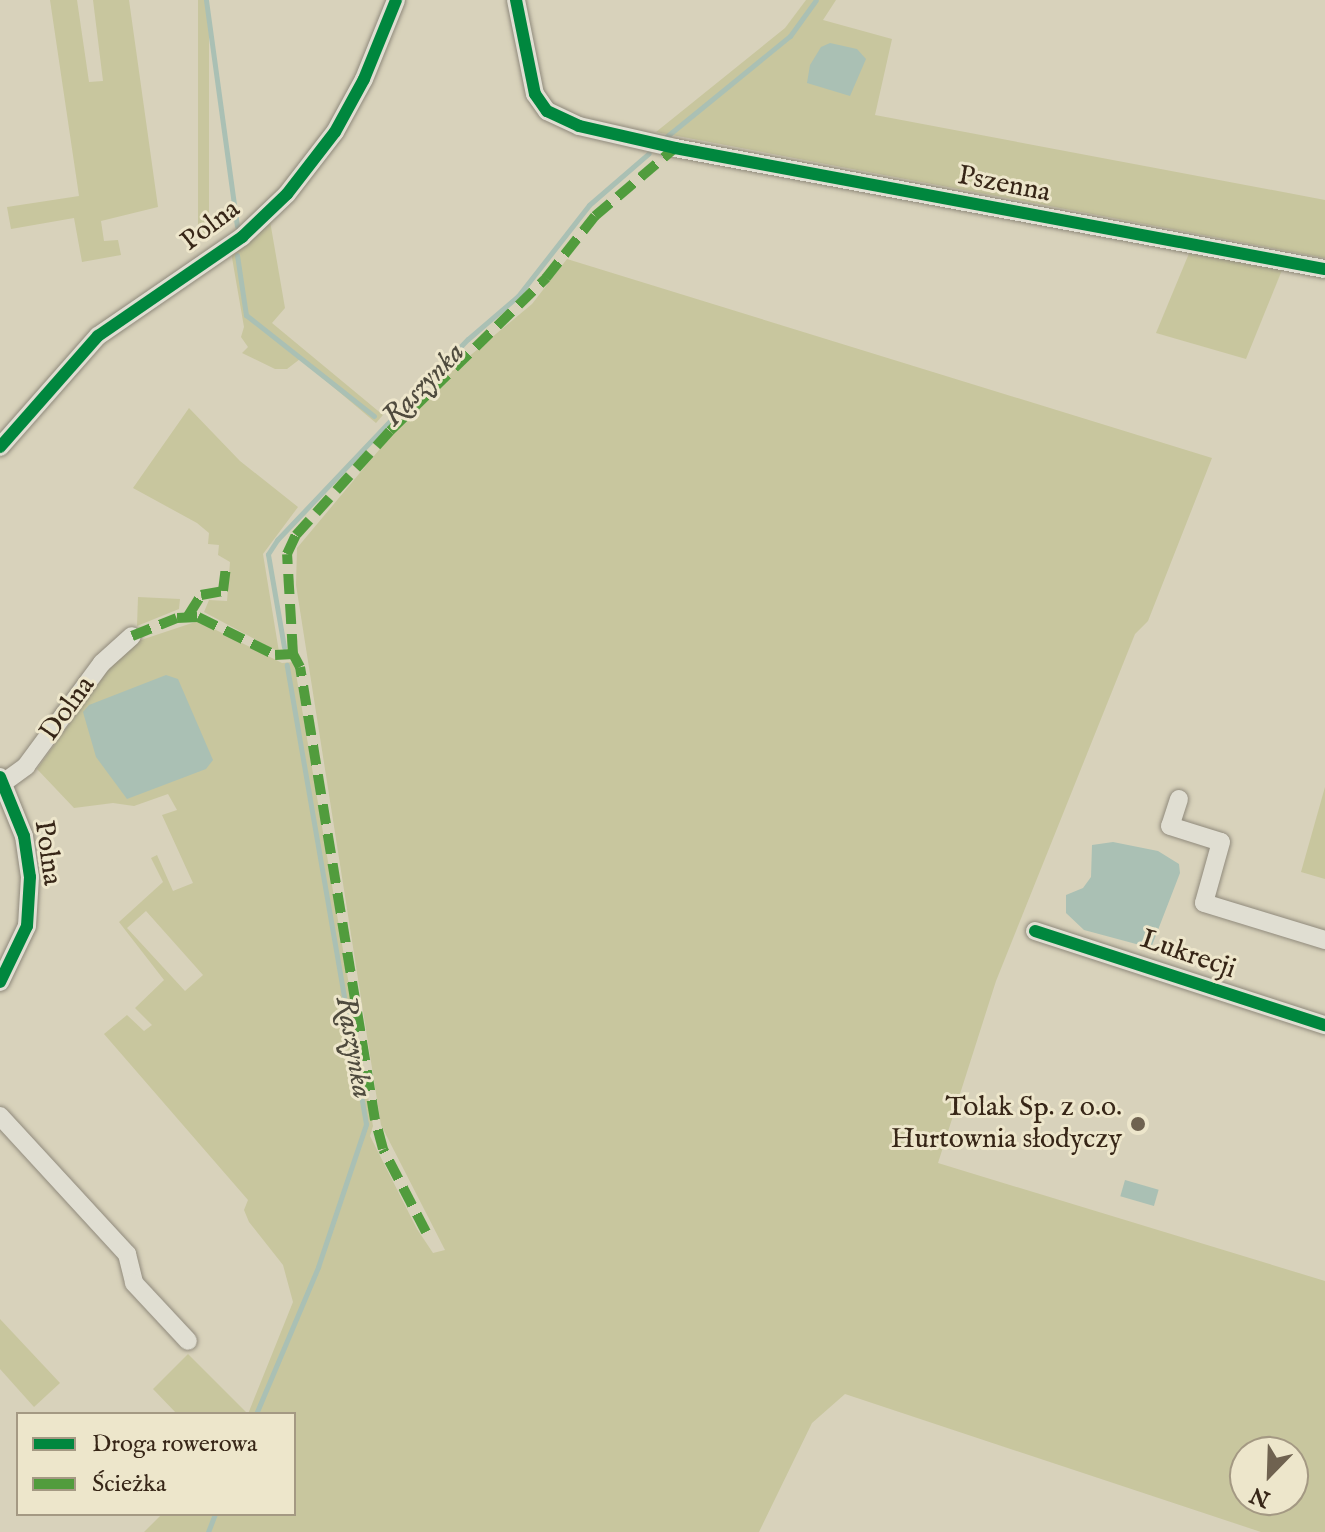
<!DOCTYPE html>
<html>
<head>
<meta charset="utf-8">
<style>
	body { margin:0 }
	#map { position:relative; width:1325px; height:1532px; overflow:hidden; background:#d8d2bb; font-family:"IM FELL English",serif }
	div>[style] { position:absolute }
	.green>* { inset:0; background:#c8c69e; transform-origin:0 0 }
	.water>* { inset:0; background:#aac0b4; transform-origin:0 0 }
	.stream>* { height:5px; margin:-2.5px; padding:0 2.5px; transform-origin:2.5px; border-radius:2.5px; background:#aac0b4 }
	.roads { filter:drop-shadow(0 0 2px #908a7c) drop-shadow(0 0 2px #908a7c) }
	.minor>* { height:18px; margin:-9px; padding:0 9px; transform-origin:9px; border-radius:9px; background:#e0ded2 }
	.quiet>* { height:10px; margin-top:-5px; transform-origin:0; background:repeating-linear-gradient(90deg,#519c3d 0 20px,transparent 0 30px) }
	.cycleway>* { height:12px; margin:-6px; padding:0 6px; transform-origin:6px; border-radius:6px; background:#00873e }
	.dots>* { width:22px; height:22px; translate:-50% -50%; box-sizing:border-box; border:4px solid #ede6cb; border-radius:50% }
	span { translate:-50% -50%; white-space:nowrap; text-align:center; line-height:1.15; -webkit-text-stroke:6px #ede6cb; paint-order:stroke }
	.street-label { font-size:28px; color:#372617 }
	.poi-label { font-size:28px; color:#372617 }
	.right { translate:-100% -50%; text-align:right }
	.water-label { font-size:30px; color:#4f4b3e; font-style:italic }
	.legend { position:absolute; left:16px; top:1412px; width:280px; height:104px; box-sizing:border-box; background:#ede6cb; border:2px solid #a49983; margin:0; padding:10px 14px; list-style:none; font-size:24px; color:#372617 }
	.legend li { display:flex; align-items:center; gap:16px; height:40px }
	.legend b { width:40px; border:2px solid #a49983 }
	.north { position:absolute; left:1229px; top:1436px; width:80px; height:80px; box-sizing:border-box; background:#ede6cb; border:2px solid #a49983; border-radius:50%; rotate:203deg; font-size:22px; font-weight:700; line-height:32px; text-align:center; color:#372617 }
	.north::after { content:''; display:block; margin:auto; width:28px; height:36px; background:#6f6250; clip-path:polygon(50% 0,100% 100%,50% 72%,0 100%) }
</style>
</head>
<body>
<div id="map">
	<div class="green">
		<div style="clip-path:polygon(50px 0,77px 0,89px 82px,103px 81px,93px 0,129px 0,158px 207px,101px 221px,104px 241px,118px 240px,121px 255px,82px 262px,74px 218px,11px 229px,7px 207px,79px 196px)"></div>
		<div style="left:198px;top:0;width:11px;height:236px"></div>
		<div style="clip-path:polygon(806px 0,836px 0,823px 20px,892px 39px,875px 115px,1325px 200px,1325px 258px,656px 132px,785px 28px)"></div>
		<div style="clip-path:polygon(270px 221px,285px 308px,272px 323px,383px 415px,376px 423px,300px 359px,287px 369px,275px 369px,242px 353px,248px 347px,241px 337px,244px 327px,231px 252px)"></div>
		<div style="clip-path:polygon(1190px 251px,1282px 270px,1246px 359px,1156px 333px)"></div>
		<div style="clip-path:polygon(evenodd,567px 259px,1212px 458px,1148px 621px,1135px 634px,996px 981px,938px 1163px,1325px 1281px,1325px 1532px,1261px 1532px,845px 1394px,812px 1423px,759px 1532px,144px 1532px,162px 1514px,294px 1514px,294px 1414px,177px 1414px,153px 1389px,188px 1354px,248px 1414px,293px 1302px,283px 1265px,249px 1222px,244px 1210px,248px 1200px,104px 1034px,127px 1015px,144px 1031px,152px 1025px,135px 1008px,164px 980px,119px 922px,163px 882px,151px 858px,157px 855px,173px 891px,193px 883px,162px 815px,177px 810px,168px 794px,134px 806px,113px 803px,74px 808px,37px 769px,126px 645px,198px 621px,282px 663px,294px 662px,373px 1126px,370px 1136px,417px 1229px,433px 1253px,445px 1250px,381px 1125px,296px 585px,297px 548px,379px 450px,454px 369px,532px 304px,567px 259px,146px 911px,203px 975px,185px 991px,127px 928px,146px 911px,567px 259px,1245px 1452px,1293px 1452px,1293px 1500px,1245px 1500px,1245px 1452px)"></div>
		<div style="clip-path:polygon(189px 408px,240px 461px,298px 507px,263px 554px,279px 652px,204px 612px,209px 600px,227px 601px,230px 562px,218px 555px,219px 545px,208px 544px,209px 533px,197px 523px,133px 488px)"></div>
		<div style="clip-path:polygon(138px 597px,180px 599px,179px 609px,137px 626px)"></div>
		<div style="clip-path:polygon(1325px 787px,1325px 879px,1301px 872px)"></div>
		<div style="clip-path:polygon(0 1319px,60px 1383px,34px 1407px,0 1369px)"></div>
	</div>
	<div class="water">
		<div style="clip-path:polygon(830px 43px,857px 49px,866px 59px,850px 96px,807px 83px,810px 65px,821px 47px)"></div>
		<div style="clip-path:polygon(166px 675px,178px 679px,213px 760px,206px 769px,127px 799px,96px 757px,83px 712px,89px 705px)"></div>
		<div style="clip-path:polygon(1113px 842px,1158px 851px,1179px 864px,1180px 873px,1151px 948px,1084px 930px,1066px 913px,1066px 895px,1083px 888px,1091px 877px,1092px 845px)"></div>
		<div style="left:1125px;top:1180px;width:35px;height:17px;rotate:16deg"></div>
	</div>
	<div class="stream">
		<div style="left:206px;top:0;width:228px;rotate:82.2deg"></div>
		<div style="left:666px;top:137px;width:160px;rotate:-39.2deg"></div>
		<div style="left:790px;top:36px;width:44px;rotate:-54.2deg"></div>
		<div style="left:237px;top:255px;width:61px;rotate:81.5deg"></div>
		<div style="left:246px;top:315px;width:163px;rotate:38.3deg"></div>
		<div style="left:284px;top:647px;width:94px;rotate:-99.8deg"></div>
		<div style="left:268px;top:554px;width:17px;rotate:-57deg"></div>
		<div style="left:277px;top:540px;width:277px;rotate:-46.5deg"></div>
		<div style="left:468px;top:339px;width:66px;rotate:-40.7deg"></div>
		<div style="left:518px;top:296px;width:115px;rotate:-52deg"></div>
		<div style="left:589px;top:205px;width:79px;rotate:-40.9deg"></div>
		<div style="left:256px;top:1414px;width:160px;rotate:-67.1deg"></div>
		<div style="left:318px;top:1267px;width:151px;rotate:-71.4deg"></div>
		<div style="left:366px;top:1124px;width:466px;rotate:-99.8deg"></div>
		<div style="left:208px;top:1532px;width:19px;rotate:-69deg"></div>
	</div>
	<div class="roads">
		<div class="minor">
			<div style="left:516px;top:0;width:96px;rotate:78.6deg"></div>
			<div style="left:535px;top:94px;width:21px;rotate:55deg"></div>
			<div style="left:547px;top:111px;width:35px;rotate:25deg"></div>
			<div style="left:579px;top:126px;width:98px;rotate:12.9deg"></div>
			<div style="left:675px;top:148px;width:661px;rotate:10.55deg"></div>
			<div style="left:0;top:447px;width:148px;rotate:-48.6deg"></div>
			<div style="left:98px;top:336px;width:175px;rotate:-34.5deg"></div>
			<div style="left:242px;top:237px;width:62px;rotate:-43.7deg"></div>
			<div style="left:287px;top:194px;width:78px;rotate:-52.3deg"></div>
			<div style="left:335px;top:132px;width:60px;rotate:-61.3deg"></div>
			<div style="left:364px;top:79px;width:85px;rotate:-67.9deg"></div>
			<div style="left:0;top:777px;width:64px;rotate:67.9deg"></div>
			<div style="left:24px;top:836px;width:41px;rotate:81.7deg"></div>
			<div style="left:30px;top:877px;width:49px;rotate:93.5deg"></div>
			<div style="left:27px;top:926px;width:62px;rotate:115.7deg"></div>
			<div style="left:3px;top:783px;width:29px;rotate:-36deg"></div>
			<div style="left:26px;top:766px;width:128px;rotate:-53.6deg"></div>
			<div style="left:102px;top:663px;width:40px;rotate:-42deg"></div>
			<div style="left:1179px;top:799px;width:28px;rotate:108deg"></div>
			<div style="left:1170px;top:826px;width:53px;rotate:17.4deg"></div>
			<div style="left:1221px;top:842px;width:63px;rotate:105.6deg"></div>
			<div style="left:1204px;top:903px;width:127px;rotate:17deg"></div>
			<div style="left:1035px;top:931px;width:305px;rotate:18deg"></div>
			<div style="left:0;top:1116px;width:188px;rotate:47.4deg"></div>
			<div style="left:127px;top:1254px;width:30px;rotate:76deg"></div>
			<div style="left:134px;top:1283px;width:79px;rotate:47deg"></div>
		</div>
	</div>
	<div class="quiet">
		<div style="left:188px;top:616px;width:25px;rotate:-58deg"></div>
		<div style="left:201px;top:595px;width:22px;rotate:-10deg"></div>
		<div style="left:223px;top:591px;width:24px;rotate:-83deg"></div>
		<div style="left:132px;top:636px;width:48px;rotate:-21.8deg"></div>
		<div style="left:177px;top:618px;width:21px;rotate:-3deg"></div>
		<div style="left:198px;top:617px;width:86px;rotate:26.3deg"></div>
		<div style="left:275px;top:655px;width:18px;rotate:-3deg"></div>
		<div style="left:426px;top:1232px;width:93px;rotate:-117.4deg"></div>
		<div style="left:383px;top:1149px;width:30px;rotate:-105deg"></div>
		<div style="left:375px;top:1120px;width:459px;rotate:-99.4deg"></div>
		<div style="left:300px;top:667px;width:15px;rotate:-118deg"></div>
		<div style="left:293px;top:654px;width:100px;rotate:-93.4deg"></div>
		<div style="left:287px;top:554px;width:21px;rotate:-65deg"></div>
		<div style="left:296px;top:535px;width:140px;rotate:-47.9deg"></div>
		<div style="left:390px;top:431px;width:219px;rotate:-44.4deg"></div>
		<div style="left:546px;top:278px;width:79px;rotate:-51.7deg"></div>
		<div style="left:595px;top:216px;width:105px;rotate:-40.4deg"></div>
	</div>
	<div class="cycleway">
		<div style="left:516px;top:0;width:96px;rotate:78.6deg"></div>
		<div style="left:535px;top:94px;width:21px;rotate:55deg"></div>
		<div style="left:547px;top:111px;width:35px;rotate:25deg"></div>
		<div style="left:579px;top:126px;width:98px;rotate:12.9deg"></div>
		<div style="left:675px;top:148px;width:661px;rotate:10.55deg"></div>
		<div style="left:0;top:447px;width:148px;rotate:-48.6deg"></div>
		<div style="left:98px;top:336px;width:175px;rotate:-34.5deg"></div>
		<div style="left:242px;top:237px;width:62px;rotate:-43.7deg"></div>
		<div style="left:287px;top:194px;width:78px;rotate:-52.3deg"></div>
		<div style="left:335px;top:132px;width:60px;rotate:-61.3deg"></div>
		<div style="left:364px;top:79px;width:85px;rotate:-67.9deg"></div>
		<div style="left:0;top:777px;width:64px;rotate:67.9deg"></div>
		<div style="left:24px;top:836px;width:41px;rotate:81.7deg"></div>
		<div style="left:30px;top:877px;width:49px;rotate:93.5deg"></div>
		<div style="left:27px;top:926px;width:62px;rotate:115.7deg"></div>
		<div style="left:1035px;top:931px;width:305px;rotate:18deg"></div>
	</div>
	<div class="dots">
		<div style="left:1138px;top:1124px;background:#6f6250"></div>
	</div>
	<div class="street-label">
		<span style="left:1004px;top:185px;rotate:11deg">Pszenna</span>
		<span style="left:211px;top:226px;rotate:-37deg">Polna</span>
		<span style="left:68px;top:709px;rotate:-54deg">Dolna</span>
		<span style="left:47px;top:853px;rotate:82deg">Polna</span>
		<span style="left:1188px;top:955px;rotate:19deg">Lukrecji</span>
	</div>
	<div class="poi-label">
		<span class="right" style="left:1122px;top:1124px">Tolak Sp. z o.o.<br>Hurtownia słodyczy</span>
	</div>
	<div class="water-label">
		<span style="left:424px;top:385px;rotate:-46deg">Raszynka</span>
		<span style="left:353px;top:1047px;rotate:80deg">Raszynka</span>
	</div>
	<ul class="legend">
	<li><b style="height:10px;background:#00873e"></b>Droga rowerowa</li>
	<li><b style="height:10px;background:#519c3d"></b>Ścieżka</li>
	</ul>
	<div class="north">N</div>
</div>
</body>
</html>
